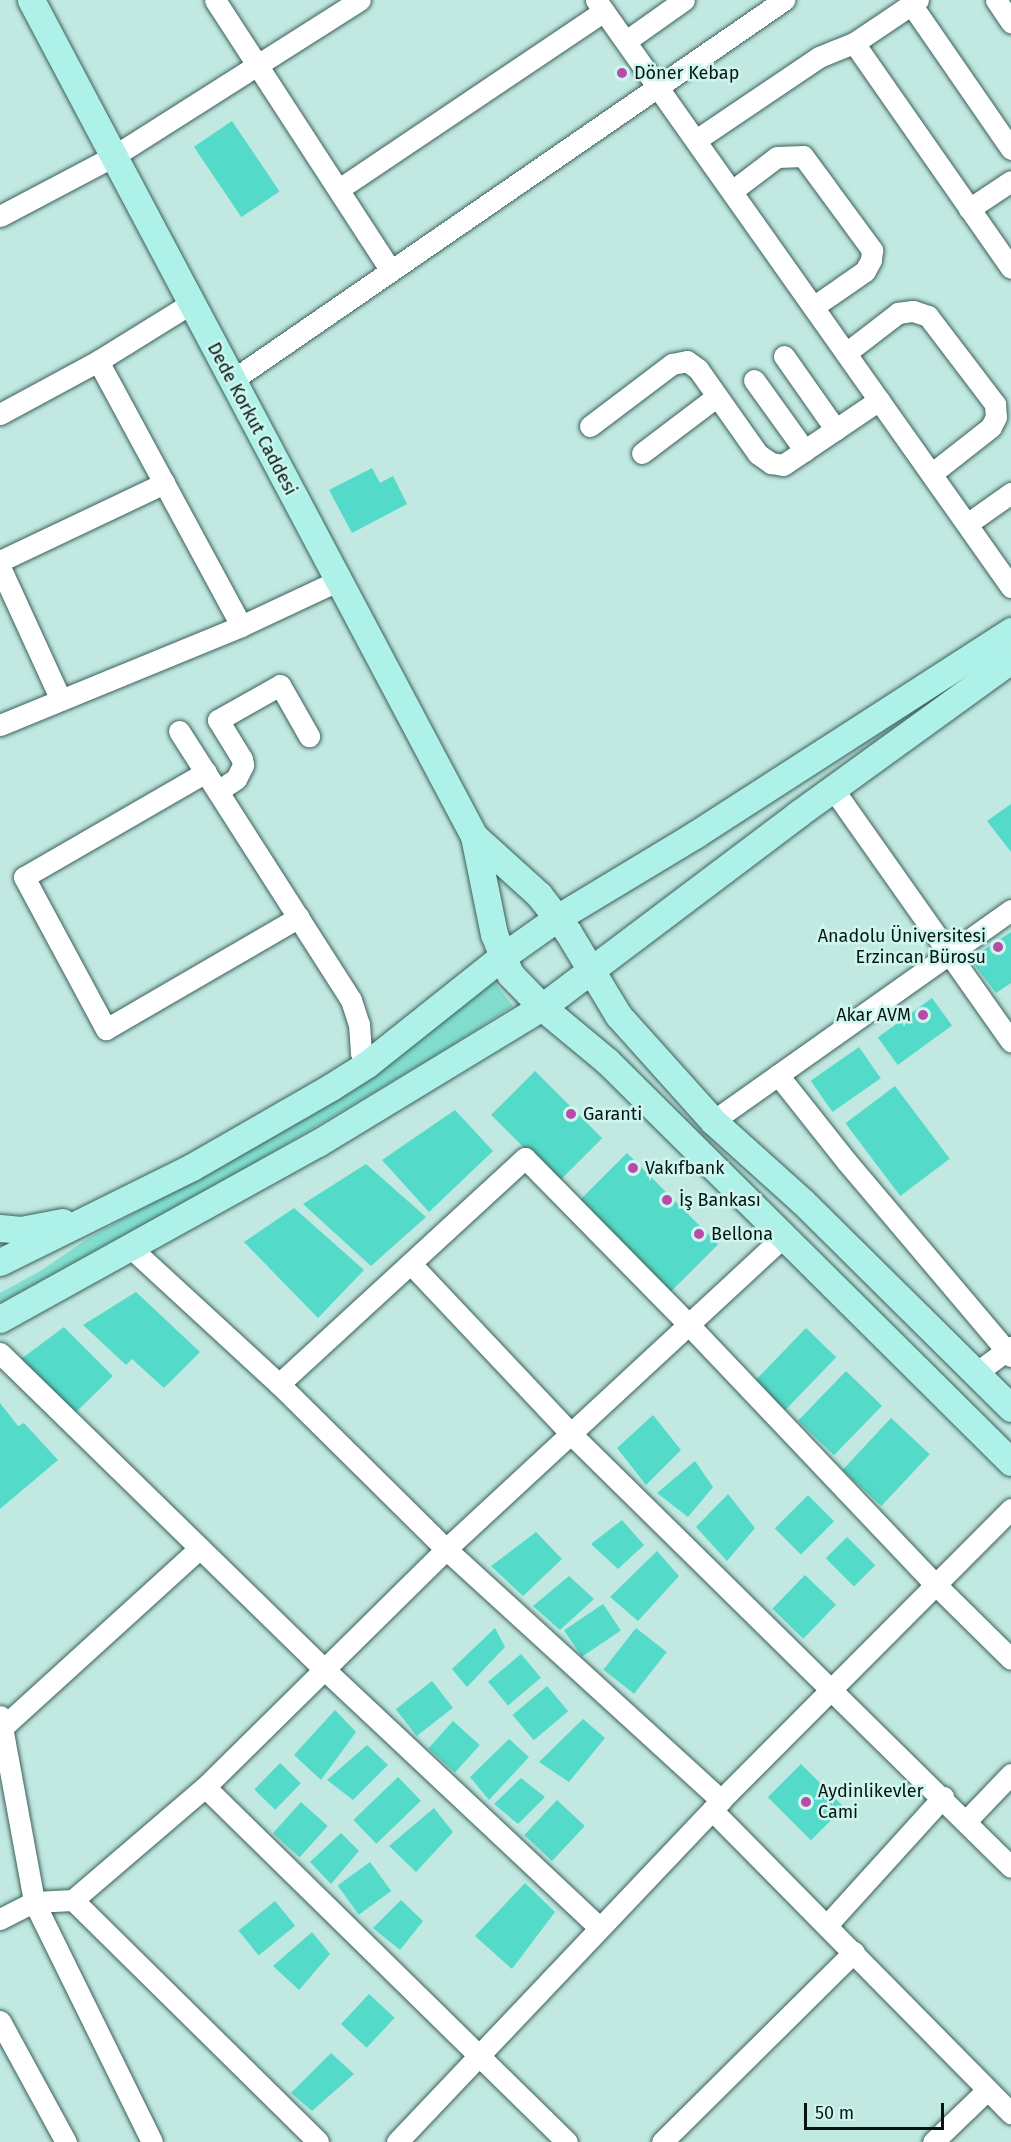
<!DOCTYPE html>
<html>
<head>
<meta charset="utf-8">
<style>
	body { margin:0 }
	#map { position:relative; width:1011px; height:2142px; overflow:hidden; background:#c1e9e2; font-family:"Fira Sans",sans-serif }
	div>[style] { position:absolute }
	.green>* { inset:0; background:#82ddcf }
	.building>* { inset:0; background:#54dac8; transform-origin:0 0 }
	.roads { filter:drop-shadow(0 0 2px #3c605a) drop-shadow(0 0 2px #3c605a) }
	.minor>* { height:21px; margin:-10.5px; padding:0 10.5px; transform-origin:10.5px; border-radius:10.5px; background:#fff }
	.major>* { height:27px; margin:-13.5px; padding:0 13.5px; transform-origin:13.5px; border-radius:13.5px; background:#aef1e8 }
	.dots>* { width:16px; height:16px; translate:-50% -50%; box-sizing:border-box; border:3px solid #cef6ef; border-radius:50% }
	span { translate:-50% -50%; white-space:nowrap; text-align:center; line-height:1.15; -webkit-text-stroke:5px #cef6ef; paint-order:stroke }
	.poi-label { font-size:18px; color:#061513 }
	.left { translate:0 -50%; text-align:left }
	.right { translate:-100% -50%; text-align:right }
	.street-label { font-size:18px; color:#061513 }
	.scale { position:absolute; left:804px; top:2103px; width:140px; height:27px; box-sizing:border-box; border:3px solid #061513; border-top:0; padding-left:8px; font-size:18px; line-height:21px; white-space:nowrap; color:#061513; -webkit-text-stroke:4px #cef6ef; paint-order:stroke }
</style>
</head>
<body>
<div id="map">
	<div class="green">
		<div style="clip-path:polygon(491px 978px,513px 1006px,438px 1054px,244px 1169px,0 1303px,0 1293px,42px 1270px,90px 1237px,239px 1156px,318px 1109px,409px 1048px)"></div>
	</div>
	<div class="building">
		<div style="left:232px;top:121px;width:85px;height:46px;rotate:56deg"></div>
		<div style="clip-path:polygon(372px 468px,380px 483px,393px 476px,407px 504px,352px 533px,329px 490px)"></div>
		<div style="clip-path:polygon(1011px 804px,1011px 852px,987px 821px)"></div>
		<div style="clip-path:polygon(1011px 932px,1011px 983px,996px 993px,970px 959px)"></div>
		<div style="left:932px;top:998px;width:34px;height:67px;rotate:54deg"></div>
		<div style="left:859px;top:1047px;width:38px;height:59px;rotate:55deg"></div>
		<div style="left:535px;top:1071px;width:95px;height:62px;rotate:45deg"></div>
		<div style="left:895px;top:1086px;width:91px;height:62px;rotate:53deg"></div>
		<div style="clip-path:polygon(455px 1110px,493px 1151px,429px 1212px,382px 1160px)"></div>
		<div style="left:627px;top:1153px;width:129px;height:68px;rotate:45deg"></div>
		<div style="clip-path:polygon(366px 1164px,426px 1217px,371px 1266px,303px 1204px)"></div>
		<div style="clip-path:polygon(294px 1208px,364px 1270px,318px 1318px,244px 1242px)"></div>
		<div style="clip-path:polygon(136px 1292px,200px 1352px,164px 1388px,132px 1359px,126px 1365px,83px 1325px)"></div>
		<div style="clip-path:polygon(64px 1327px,113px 1376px,73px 1415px,17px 1362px)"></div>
		<div style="left:806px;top:1328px;width:42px;height:74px;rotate:44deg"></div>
		<div style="left:846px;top:1371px;width:50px;height:69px;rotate:44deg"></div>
		<div style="clip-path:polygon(0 1403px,18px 1426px,24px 1423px,58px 1460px,0 1509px)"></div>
		<div style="clip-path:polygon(653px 1415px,681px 1450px,646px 1485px,617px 1448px)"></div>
		<div style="left:891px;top:1418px;width:53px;height:71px;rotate:43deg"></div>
		<div style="clip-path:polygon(695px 1461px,713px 1487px,688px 1517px,657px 1493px)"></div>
		<div style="clip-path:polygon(728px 1494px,755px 1528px,727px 1561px,696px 1527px)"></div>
		<div style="left:808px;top:1495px;width:37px;height:47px;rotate:45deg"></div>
		<div style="clip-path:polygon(622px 1520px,644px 1545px,618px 1569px,591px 1544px)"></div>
		<div style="clip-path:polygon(536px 1532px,562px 1559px,523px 1596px,491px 1566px)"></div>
		<div style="left:847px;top:1537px;width:40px;height:30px;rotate:45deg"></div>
		<div style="clip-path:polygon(657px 1551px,679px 1576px,638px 1621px,610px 1597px)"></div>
		<div style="left:805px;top:1575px;width:43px;height:47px;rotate:44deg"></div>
		<div style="clip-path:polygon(569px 1576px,594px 1599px,560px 1630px,533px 1606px)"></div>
		<div style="left:603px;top:1604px;width:32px;height:47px;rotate:56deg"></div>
		<div style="clip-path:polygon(495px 1628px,505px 1647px,467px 1687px,452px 1669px)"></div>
		<div style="left:636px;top:1628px;width:39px;height:53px;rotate:38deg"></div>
		<div style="left:521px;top:1654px;width:31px;height:43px;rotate:50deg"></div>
		<div style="left:432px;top:1681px;width:34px;height:46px;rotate:52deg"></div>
		<div style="left:547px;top:1686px;width:33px;height:45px;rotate:50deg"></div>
		<div style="clip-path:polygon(335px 1710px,356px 1732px,321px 1780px,294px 1755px)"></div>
		<div style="clip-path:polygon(583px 1719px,605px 1738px,569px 1782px,539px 1762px)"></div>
		<div style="left:453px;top:1721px;width:36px;height:37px;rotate:42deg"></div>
		<div style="clip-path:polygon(509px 1739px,529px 1757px,489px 1800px,470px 1777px)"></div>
		<div style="clip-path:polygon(367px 1745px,388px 1765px,353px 1800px,327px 1780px)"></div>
		<div style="left:280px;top:1763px;width:29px;height:37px;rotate:44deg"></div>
		<div style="left:801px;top:1764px;width:61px;height:47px;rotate:45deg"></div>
		<div style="left:398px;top:1777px;width:33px;height:62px;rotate:46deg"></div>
		<div style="clip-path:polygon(521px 1778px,545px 1797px,518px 1824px,494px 1804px)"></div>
		<div style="left:557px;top:1800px;width:38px;height:48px;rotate:43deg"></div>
		<div style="left:301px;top:1802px;width:36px;height:42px;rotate:42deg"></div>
		<div style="clip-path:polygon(434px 1808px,453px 1832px,416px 1872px,389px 1846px)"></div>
		<div style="clip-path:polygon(341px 1833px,359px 1851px,331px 1884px,310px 1862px)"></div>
		<div style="left:370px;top:1862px;width:36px;height:40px;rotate:54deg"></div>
		<div style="clip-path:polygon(525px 1883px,555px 1912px,512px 1969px,475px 1936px)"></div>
		<div style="clip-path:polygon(401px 1900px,423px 1921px,400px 1950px,373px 1928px)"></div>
		<div style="left:275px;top:1901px;width:32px;height:47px;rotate:51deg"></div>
		<div style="clip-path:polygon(312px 1932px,330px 1954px,299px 1990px,273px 1966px)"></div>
		<div style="left:369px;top:1994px;width:35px;height:41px;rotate:43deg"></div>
		<div style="clip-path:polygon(331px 2053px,354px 2074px,312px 2111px,291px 2093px)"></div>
	</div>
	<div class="roads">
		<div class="minor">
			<div style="left:215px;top:0;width:321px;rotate:57deg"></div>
			<div style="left:596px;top:0;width:719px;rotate:54.74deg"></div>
			<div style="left:996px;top:0;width:27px;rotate:56deg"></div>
			<div style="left:911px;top:4px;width:176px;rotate:55.4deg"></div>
			<div style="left:626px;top:41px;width:71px;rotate:-35.3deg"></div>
			<div style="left:854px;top:43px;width:274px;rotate:55.1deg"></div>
			<div style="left:696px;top:140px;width:148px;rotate:-34deg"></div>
			<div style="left:819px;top:57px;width:38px;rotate:-22deg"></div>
			<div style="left:854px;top:43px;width:77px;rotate:-33.9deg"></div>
			<div style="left:339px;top:189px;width:319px;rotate:-33.9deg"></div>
			<div style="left:732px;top:191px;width:56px;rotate:-37.1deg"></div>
			<div style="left:777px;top:157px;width:26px;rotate:-2deg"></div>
			<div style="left:803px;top:156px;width:117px;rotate:53.7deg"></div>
			<div style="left:872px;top:250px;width:10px;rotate:96deg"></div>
			<div style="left:871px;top:260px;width:13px;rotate:119deg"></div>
			<div style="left:865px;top:271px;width:63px;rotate:145.3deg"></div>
			<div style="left:969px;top:209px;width:50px;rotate:-33.7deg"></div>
			<div style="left:0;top:216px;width:129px;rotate:-27.8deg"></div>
			<div style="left:114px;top:156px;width:291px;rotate:-32.4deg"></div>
			<div style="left:846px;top:353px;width:66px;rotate:-37.6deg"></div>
			<div style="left:898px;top:313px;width:15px;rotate:-8deg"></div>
			<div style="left:913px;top:311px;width:16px;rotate:18deg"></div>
			<div style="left:928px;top:316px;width:111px;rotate:52.7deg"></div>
			<div style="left:995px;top:404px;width:13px;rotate:86deg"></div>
			<div style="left:996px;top:417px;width:11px;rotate:117deg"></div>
			<div style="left:991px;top:427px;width:76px;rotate:141.9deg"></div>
			<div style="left:784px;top:356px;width:90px;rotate:54.9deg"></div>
			<div style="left:98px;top:361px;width:301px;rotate:61.6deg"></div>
			<div style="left:754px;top:380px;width:87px;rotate:54.3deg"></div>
			<div style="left:231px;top:381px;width:672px;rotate:-34.57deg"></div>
			<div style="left:0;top:414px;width:111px;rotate:-28.4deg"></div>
			<div style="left:98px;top:361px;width:108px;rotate:-31.8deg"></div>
			<div style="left:590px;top:426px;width:103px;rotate:-37.1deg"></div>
			<div style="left:672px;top:364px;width:15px;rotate:-11deg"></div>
			<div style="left:687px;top:361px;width:14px;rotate:36deg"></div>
			<div style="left:698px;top:369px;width:104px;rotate:54.8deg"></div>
			<div style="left:758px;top:454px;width:16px;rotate:35deg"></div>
			<div style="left:771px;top:463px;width:12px;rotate:9deg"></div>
			<div style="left:783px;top:465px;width:116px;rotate:-34.1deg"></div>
			<div style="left:642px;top:453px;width:93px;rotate:-37.1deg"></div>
			<div style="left:967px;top:524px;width:54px;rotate:-35.2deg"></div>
			<div style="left:0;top:561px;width:182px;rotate:-25.4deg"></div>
			<div style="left:0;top:567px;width:146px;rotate:65.4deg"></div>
			<div style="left:0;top:725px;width:261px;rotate:-22.3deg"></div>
			<div style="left:241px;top:626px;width:108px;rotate:-25.1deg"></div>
			<div style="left:179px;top:731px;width:319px;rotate:57.4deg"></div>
			<div style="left:351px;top:1000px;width:25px;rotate:72deg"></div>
			<div style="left:359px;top:1024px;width:29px;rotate:86deg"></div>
			<div style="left:361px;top:1053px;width:13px;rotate:67deg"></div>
			<div style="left:206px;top:772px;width:210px;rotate:150deg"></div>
			<div style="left:24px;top:877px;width:173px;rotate:61.7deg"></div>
			<div style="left:106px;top:1029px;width:223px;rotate:-30.1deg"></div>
			<div style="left:833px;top:789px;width:309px;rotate:54.8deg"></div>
			<div style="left:218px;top:791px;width:22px;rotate:-34deg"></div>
			<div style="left:236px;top:779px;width:16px;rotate:-63deg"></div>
			<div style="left:243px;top:765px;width:6px;rotate:-99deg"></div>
			<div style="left:242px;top:759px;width:46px;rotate:-121.6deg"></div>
			<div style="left:218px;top:720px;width:71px;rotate:-29.4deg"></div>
			<div style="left:280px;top:685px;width:59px;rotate:60.4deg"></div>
			<div style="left:778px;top:1075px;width:111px;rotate:51.6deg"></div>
			<div style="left:847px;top:1162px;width:254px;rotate:49.8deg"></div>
			<div style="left:713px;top:1121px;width:365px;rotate:-35.3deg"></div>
			<div style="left:131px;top:1248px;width:201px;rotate:42.6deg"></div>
			<div style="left:279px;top:1384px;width:235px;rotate:44.7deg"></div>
			<div style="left:446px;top:1549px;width:372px;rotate:42.4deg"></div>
			<div style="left:411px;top:1264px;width:233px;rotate:46.7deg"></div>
			<div style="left:571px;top:1434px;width:617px;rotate:44.54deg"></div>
			<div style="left:0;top:1353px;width:453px;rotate:44.3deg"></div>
			<div style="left:324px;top:1669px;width:378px;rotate:43.2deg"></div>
			<div style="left:976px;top:1373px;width:44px;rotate:-36.6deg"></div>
			<div style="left:279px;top:1384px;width:334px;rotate:-42.6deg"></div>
			<div style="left:525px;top:1158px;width:234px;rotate:45.5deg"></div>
			<div style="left:689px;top:1325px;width:359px;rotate:46.5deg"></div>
			<div style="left:936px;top:1585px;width:105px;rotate:44.6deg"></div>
			<div style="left:0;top:1716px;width:189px;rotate:79.6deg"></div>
			<div style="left:34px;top:1902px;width:267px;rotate:63.8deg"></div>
			<div style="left:3px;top:1727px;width:266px;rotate:-42.3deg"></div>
			<div style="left:205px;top:1787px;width:507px;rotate:44.44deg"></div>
			<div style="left:712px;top:1810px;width:426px;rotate:45.4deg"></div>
			<div style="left:966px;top:1821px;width:65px;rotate:-46.2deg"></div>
			<div style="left:73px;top:1900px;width:344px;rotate:44.6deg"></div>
			<div style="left:0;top:1919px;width:38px;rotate:-27deg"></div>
			<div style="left:34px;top:1902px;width:39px;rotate:-3deg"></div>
			<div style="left:73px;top:1900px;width:174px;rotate:-40.6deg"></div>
			<div style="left:205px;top:1787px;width:339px;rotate:-44.6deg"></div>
			<div style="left:446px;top:1549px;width:462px;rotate:-42.8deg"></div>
			<div style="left:827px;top:1925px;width:173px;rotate:-47.8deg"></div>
			<div style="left:0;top:2021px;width:138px;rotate:61.4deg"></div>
			<div style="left:397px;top:2142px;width:471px;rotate:-46.5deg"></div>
			<div style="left:721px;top:1800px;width:411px;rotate:-45.1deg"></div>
			<div style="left:662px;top:2142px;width:270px;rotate:-44.7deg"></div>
			<div style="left:933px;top:2142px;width:75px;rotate:-43.9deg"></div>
		</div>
		<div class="major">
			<div style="left:31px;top:0;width:946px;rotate:62.08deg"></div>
			<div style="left:474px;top:836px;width:100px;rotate:78.5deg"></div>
			<div style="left:494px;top:934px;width:43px;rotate:68.2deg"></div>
			<div style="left:510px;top:974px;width:46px;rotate:45.9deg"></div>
			<div style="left:542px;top:1007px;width:85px;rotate:39.7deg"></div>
			<div style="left:607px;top:1061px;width:569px;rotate:44.79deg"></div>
			<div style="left:474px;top:836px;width:88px;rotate:42.2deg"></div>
			<div style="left:539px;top:895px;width:47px;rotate:51.9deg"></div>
			<div style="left:568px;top:932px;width:97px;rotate:58.9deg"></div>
			<div style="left:618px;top:1015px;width:142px;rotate:48.1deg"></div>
			<div style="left:713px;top:1121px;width:120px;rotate:42deg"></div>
			<div style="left:802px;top:1201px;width:294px;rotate:44.7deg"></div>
			<div style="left:0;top:1228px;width:21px;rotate:5deg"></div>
			<div style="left:21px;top:1230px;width:42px;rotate:-11deg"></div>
			<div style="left:0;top:1262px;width:214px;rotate:-26.3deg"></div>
			<div style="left:192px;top:1167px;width:160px;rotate:-29.9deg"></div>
			<div style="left:331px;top:1087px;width:41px;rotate:-32.2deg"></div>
			<div style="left:366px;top:1065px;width:174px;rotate:-38.5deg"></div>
			<div style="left:502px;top:957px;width:67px;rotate:-35.3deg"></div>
			<div style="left:557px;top:918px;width:162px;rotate:-31.1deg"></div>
			<div style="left:696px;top:834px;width:375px;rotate:-32.8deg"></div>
			<div style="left:0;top:1319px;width:363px;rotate:-29deg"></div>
			<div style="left:318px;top:1143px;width:262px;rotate:-31.3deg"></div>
			<div style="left:542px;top:1007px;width:321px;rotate:-37deg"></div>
			<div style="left:798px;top:814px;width:263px;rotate:-35.9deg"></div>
		</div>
	</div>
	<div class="dots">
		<div style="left:622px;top:73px;background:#b84aa9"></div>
		<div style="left:998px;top:947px;background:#b84aa9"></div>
		<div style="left:923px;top:1015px;background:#b84aa9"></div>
		<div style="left:571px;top:1114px;background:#b84aa9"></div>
		<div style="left:633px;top:1168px;background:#b84aa9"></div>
		<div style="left:667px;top:1200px;background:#b84aa9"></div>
		<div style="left:699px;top:1234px;background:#b84aa9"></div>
		<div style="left:806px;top:1802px;background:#b84aa9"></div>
	</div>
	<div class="poi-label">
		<span class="left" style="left:634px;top:73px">Döner Kebap</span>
		<span class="right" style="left:986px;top:947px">Anadolu Üniversitesi<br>Erzincan Bürosu</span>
		<span class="right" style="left:911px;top:1015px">Akar AVM</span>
		<span class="left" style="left:583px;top:1114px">Garanti</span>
		<span class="left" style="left:645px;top:1168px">Vakıfbank</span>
		<span class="left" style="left:679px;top:1200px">İş Bankası</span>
		<span class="left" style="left:711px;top:1234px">Bellona</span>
		<span class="left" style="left:818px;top:1802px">Aydinlikevler<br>Cami</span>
	</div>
	<div class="street-label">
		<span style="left:252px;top:419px;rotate:62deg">Dede Korkut Caddesi</span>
	</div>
	<div class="scale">50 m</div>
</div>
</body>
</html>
